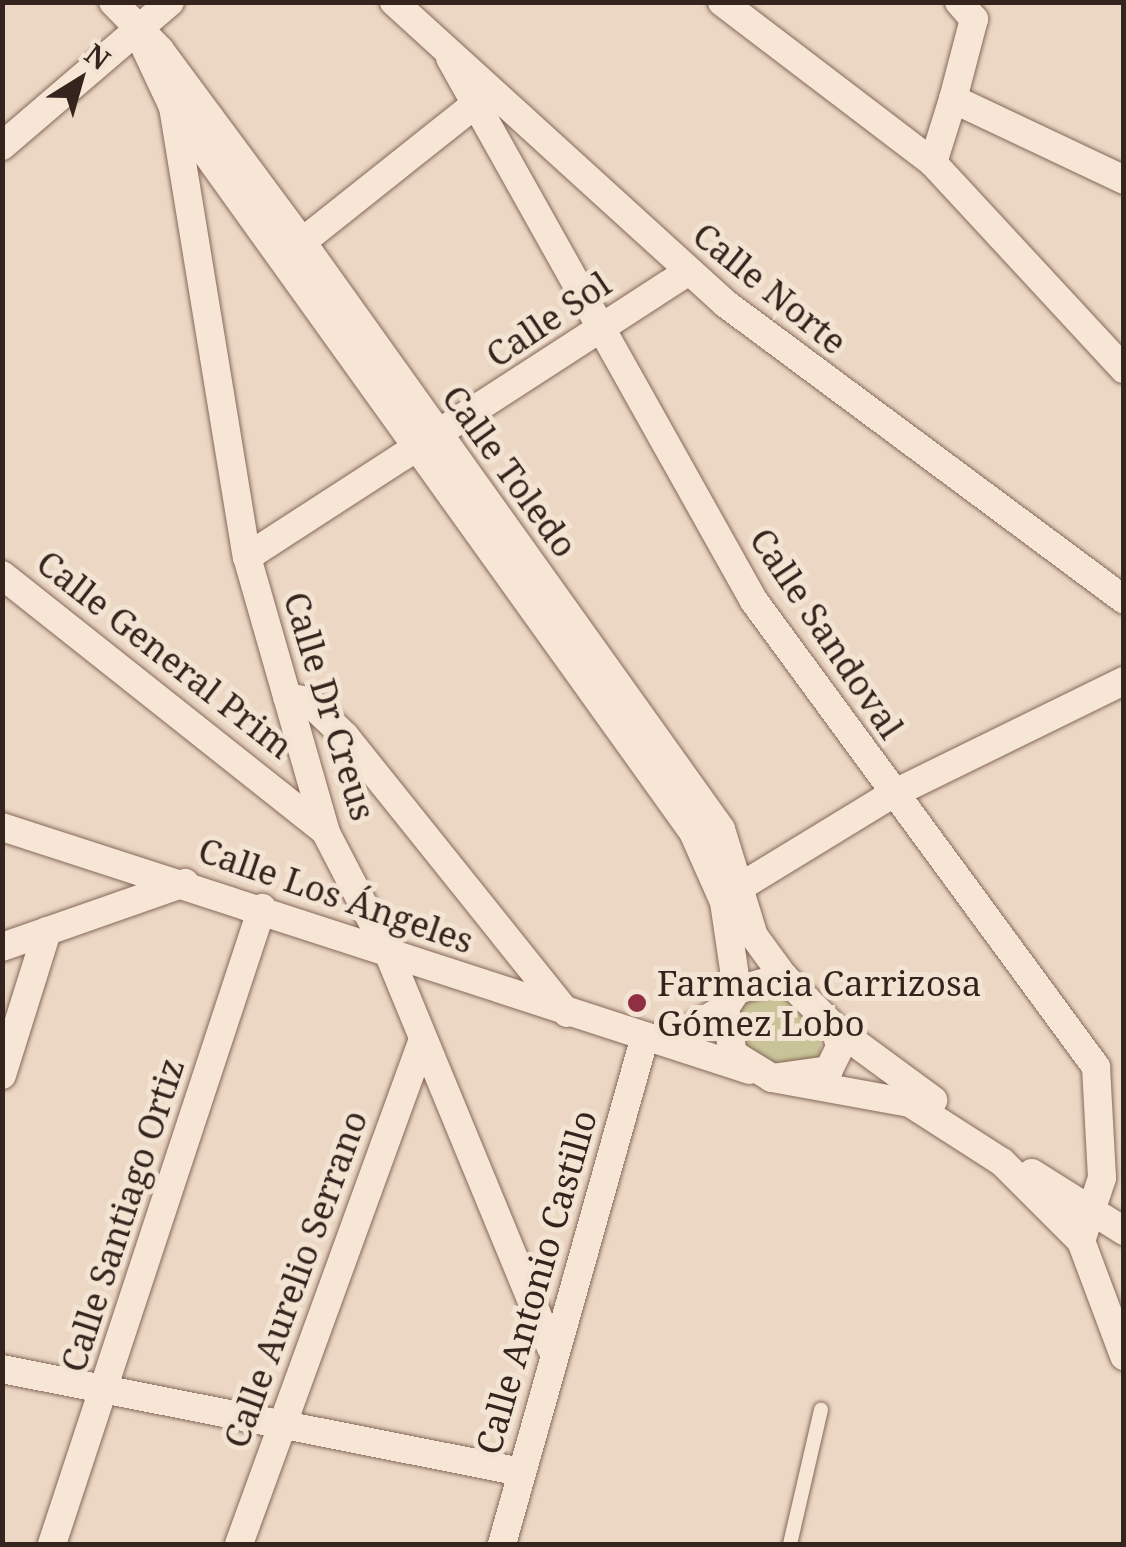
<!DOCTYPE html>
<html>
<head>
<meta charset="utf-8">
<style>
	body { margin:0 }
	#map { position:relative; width:1126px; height:1547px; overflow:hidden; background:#ebd7c3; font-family:"Noto Serif",serif }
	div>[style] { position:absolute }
	.green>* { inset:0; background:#c9c498 }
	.roads { filter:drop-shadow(0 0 2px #85685b) drop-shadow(0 0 2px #85685b) }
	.lane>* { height:14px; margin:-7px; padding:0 7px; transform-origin:7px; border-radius:7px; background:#f7e6d6 }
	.street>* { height:28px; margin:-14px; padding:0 14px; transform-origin:14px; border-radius:14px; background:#f7e6d6 }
	.dots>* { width:28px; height:28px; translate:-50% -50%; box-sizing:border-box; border:5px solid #f3e3d2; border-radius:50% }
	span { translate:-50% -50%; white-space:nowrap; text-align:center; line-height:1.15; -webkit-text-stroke:10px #f3e3d2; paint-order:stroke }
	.street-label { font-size:35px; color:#35241e }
	.poi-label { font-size:35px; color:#35241e }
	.left { translate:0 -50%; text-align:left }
	.frame { position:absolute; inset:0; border:5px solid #35241e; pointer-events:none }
	.north { position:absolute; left:30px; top:30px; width:100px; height:100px; -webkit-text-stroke:8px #f3e3d2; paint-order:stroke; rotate:37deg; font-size:28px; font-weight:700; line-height:40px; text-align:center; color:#35241e }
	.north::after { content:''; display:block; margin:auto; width:35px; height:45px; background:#35241e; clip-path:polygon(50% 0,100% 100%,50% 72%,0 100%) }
</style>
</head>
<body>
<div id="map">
	<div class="green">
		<div style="clip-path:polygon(778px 993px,820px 1031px,821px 1059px,769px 1067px,740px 1045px,737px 1009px,750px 995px)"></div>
	</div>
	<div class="roads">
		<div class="lane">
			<div style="left:790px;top:1544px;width:138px;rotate:-77deg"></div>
		</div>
		<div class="street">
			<div style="left:113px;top:2px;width:67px;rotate:45.6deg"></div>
			<div style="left:160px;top:50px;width:239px;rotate:53.5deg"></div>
			<div style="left:302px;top:242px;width:721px;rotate:54.48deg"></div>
			<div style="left:721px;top:829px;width:112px;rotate:72.9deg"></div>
			<div style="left:754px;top:936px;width:51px;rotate:53.8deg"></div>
			<div style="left:394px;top:2px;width:449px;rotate:42.3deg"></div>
			<div style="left:726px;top:304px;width:496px;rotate:36.6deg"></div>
			<div style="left:722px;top:2px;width:265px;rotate:37.3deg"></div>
			<div style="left:959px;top:2px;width:23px;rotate:49deg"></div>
			<div style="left:974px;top:19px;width:83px;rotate:104.7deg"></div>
			<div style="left:953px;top:99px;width:189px;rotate:25.3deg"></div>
			<div style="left:136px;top:28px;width:87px;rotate:64.9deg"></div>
			<div style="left:173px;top:107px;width:892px;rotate:54.35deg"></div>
			<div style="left:693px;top:832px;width:77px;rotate:66.1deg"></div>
			<div style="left:724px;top:902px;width:89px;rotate:81.6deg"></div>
			<div style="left:450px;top:58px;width:622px;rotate:60.76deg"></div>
			<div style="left:754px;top:601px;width:578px;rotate:53.72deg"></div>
			<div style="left:1096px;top:1067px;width:111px;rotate:86.9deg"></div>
			<div style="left:1102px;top:1178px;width:66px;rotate:108.4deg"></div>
			<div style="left:953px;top:99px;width:67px;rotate:107.4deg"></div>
			<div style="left:933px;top:163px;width:281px;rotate:47.2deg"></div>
			<div style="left:173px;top:107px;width:456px;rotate:80.7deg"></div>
			<div style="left:247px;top:557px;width:287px;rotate:74deg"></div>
			<div style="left:326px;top:833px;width:132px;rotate:62.5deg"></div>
			<div style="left:387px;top:950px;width:430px;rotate:67.6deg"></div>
			<div style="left:2px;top:146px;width:221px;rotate:-40.6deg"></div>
			<div style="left:302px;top:242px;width:223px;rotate:-38.5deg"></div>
			<div style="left:247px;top:557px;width:526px;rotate:-32.91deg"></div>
			<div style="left:2px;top:575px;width:412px;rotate:38.4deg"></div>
			<div style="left:287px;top:697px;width:21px;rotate:11deg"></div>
			<div style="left:308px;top:701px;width:51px;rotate:43.4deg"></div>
			<div style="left:345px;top:736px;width:355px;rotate:51.3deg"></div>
			<div style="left:2px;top:827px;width:786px;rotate:18deg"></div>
			<div style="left:745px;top:884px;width:171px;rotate:-31.4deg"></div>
			<div style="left:891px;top:795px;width:259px;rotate:-26.1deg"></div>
			<div style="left:2px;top:947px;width:194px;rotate:-19.3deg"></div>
			<div style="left:784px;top:977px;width:72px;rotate:45deg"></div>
			<div style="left:835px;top:1028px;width:20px;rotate:75deg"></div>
			<div style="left:840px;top:1047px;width:25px;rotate:116deg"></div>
			<div style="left:829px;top:1070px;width:58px;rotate:172deg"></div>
			<div style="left:772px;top:1078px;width:46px;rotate:-148.4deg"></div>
			<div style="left:733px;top:1054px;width:47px;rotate:-99.9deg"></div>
			<div style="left:725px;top:1008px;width:22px;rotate:-56deg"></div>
			<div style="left:737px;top:990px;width:49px;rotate:-15.5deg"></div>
			<div style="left:835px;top:1028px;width:122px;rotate:36.3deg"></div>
			<div style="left:651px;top:1039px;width:34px;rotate:-12deg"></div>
			<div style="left:684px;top:1032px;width:48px;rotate:-30.3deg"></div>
			<div style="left:2px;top:1075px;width:151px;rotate:-72.6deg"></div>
			<div style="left:772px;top:1078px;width:140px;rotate:10.3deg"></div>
			<div style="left:910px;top:1103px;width:109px;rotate:32.7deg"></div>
			<div style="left:1002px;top:1162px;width:112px;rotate:45deg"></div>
			<div style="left:1081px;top:1241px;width:123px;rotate:69.5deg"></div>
			<div style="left:1032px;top:1173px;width:109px;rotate:32.2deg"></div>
			<div style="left:2px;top:1369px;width:529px;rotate:11.22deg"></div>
			<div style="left:52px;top:1544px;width:670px;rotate:-71.73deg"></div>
			<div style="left:239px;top:1544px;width:537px;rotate:-69.98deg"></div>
			<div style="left:502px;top:1544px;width:524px;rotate:-74.27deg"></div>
		</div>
	</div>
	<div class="dots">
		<div style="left:637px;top:1003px;background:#902f44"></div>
	</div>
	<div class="street-label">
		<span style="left:770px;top:288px;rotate:39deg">Calle Norte</span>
		<span style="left:548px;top:319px;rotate:-34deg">Calle Sol</span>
		<span style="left:510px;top:471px;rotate:54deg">Calle Toledo</span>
		<span style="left:827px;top:633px;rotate:56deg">Calle Sandoval</span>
		<span style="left:165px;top:654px;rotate:38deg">Calle General Prim</span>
		<span style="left:330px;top:706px;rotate:73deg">Calle Dr Creus</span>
		<span style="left:336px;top:895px;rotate:19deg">Calle Los Ángeles</span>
		<span style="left:122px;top:1215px;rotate:-72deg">Calle Santiago Ortiz</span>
		<span style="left:295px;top:1279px;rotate:-70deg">Calle Aurelio Serrano</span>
		<span style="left:536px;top:1282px;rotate:-74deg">Calle Antonio Castillo</span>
	</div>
	<div class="poi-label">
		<span class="left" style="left:657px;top:1003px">Farmacia Carrizosa<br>Gómez Lobo</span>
	</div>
	<div class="frame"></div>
	<div class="north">N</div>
</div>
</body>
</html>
